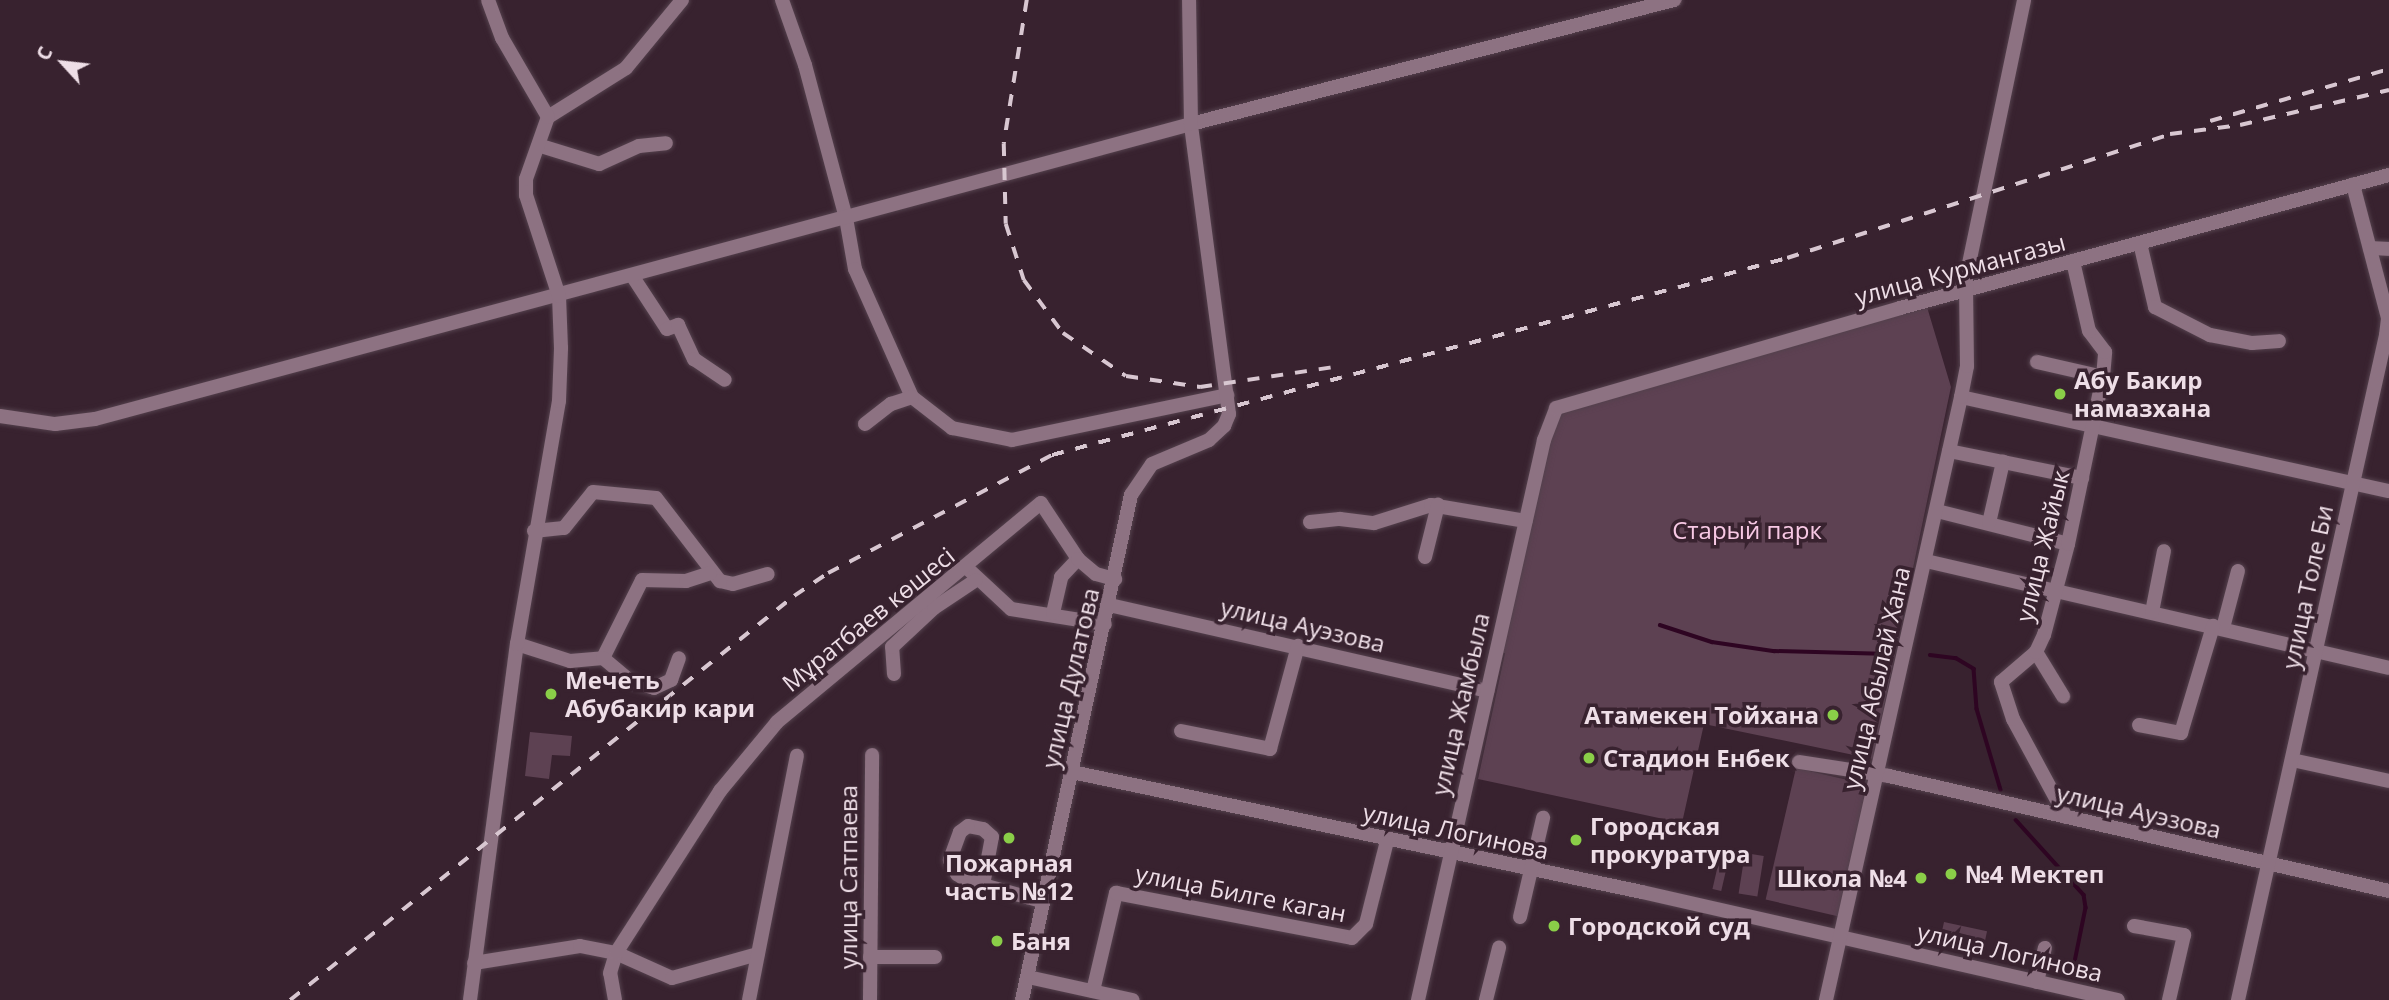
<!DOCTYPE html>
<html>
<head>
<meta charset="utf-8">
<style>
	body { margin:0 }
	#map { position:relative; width:2389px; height:1000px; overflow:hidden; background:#38222f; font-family:"Open Sans",sans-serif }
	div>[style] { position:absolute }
	.green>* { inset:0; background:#5d4152; transform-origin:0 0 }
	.stream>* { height:3.5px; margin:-1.75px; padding:0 1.75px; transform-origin:1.75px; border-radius:1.75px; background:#2e0522 }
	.roads { filter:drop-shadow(0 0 2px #54414d) drop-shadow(0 0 2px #54414d) }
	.minor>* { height:14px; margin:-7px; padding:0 7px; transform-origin:7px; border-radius:7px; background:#8d7282 }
	.rail>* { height:3.5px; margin-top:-1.75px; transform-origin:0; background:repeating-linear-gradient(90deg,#d8c7d1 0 12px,transparent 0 24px) }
	.dots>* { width:19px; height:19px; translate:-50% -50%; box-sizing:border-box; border:4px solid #38222f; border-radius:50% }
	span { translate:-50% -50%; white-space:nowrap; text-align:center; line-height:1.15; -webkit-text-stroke:7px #38222f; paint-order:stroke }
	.street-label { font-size:24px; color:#eedee7 }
	.poi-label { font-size:24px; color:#eedee7; font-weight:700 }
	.left { translate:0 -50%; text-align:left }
	.right { translate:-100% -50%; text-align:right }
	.park-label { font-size:24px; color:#f7c8e4 }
	.north { position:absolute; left:28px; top:28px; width:70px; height:70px; -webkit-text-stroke:5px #38222f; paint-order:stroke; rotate:297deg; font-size:19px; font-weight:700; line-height:28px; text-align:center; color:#eedee7 }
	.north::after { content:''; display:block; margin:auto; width:24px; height:32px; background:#eedee7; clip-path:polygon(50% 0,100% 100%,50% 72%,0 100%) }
</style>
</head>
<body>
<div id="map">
	<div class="green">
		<div style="clip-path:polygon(1927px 307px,1951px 387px,1873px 759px,1704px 724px,1682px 823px,1478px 779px,1505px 653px,1499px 653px,1558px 410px)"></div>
		<div style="clip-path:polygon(530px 732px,572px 736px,570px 756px,552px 755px,549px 779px,525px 776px)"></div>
		<div style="left:1796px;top:768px;width:74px;height:135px;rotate:13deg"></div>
		<div style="left:1721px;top:852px;width:9px;height:38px;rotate:13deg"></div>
		<div style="left:1745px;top:853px;width:19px;height:41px;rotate:9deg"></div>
		<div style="left:1944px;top:922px;width:44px;height:20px;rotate:12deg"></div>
	</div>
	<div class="stream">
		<div style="left:1660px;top:625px;width:55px;rotate:18.1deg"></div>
		<div style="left:1712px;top:642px;width:63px;rotate:8.3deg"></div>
		<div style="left:1774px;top:651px;width:116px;rotate:1.5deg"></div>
		<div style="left:1930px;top:655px;width:26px;rotate:7deg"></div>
		<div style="left:1956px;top:658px;width:21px;rotate:31deg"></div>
		<div style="left:1974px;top:669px;width:40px;rotate:85.7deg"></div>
		<div style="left:1977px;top:709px;width:84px;rotate:73.5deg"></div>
		<div style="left:2016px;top:820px;width:101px;rotate:47.8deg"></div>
		<div style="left:2084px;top:895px;width:13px;rotate:81deg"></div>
		<div style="left:2086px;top:908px;width:70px;rotate:101.5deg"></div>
	</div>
	<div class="roads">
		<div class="minor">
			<div style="left:782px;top:0;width:69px;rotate:70.5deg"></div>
			<div style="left:805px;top:65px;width:158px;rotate:75deg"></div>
			<div style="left:846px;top:218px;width:52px;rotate:80deg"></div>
			<div style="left:855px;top:269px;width:140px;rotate:66deg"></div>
			<div style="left:912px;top:397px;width:51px;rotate:37.8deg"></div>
			<div style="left:952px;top:428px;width:61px;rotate:11.3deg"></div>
			<div style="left:1012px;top:440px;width:220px;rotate:-11.8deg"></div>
			<div style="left:548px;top:117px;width:92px;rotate:-32.1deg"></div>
			<div style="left:626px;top:68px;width:88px;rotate:-50.5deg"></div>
			<div style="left:541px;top:146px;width:61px;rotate:17.2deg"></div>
			<div style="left:599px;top:164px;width:44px;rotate:-24.2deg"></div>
			<div style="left:639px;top:146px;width:27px;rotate:-6deg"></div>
			<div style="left:2140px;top:243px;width:66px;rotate:76.8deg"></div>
			<div style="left:2155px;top:307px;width:62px;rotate:27deg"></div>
			<div style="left:2210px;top:335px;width:43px;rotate:10.8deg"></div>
			<div style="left:2252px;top:343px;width:27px;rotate:-4deg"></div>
			<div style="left:2370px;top:248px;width:19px;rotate:3deg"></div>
			<div style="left:633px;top:277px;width:62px;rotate:56.8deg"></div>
			<div style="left:667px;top:329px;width:12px;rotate:-20deg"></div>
			<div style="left:678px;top:325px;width:38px;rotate:65deg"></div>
			<div style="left:694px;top:359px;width:37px;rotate:34deg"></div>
			<div style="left:2037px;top:362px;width:68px;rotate:12.8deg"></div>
			<div style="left:1961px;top:397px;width:438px;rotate:12.4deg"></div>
			<div style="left:0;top:416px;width:56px;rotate:8.3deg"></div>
			<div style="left:55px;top:424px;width:40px;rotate:-7.1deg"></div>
			<div style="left:95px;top:419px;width:1135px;rotate:-15.06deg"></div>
			<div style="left:1191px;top:124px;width:499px;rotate:-14.4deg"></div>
			<div style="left:865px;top:424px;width:33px;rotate:-38deg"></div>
			<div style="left:891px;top:404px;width:22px;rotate:-18deg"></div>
			<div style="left:1949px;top:451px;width:136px;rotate:11.5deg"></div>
			<div style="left:1937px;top:511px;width:135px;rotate:14.1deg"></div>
			<div style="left:1310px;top:522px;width:30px;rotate:-6deg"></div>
			<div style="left:1340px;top:519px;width:34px;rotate:7deg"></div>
			<div style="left:1374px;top:523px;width:60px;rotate:-17.5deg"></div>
			<div style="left:1431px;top:505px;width:96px;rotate:9.6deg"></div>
			<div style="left:1989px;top:523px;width:63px;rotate:-77.1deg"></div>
			<div style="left:534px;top:531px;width:30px;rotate:-6deg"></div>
			<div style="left:564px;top:528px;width:46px;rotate:-51.1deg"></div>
			<div style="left:593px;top:492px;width:63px;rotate:5.4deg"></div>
			<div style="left:656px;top:498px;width:105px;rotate:52.4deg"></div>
			<div style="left:720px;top:581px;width:13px;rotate:13deg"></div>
			<div style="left:733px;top:584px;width:36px;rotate:-16deg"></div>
			<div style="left:1425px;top:557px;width:54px;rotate:-76deg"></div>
			<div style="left:1926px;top:561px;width:475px;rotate:13deg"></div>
			<div style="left:967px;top:568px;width:60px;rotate:43deg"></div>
			<div style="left:1011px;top:609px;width:95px;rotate:9.1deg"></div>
			<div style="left:1109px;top:605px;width:388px;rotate:12.8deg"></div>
			<div style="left:2152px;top:612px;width:62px;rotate:-78.9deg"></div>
			<div style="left:1053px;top:613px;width:37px;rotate:-77deg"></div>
			<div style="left:1061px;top:577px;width:25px;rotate:-47deg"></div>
			<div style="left:2223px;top:628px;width:59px;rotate:-75.3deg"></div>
			<div style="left:517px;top:644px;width:56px;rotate:17.8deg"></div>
			<div style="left:570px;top:661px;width:33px;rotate:-5deg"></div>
			<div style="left:603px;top:658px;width:87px;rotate:-63.4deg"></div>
			<div style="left:642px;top:580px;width:44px;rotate:1.3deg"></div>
			<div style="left:686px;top:581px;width:25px;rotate:-18deg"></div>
			<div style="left:2036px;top:652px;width:52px;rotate:58.5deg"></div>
			<div style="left:603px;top:658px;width:35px;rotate:40deg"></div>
			<div style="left:630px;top:681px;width:25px;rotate:16deg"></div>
			<div style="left:654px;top:688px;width:19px;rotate:-25deg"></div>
			<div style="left:671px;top:680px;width:23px;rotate:-70deg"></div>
			<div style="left:894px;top:674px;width:27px;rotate:-94deg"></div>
			<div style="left:892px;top:647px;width:57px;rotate:-42.9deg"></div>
			<div style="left:934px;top:608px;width:50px;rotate:-33.7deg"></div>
			<div style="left:2139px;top:725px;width:43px;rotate:10.8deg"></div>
			<div style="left:2181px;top:733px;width:112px;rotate:-73.3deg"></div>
			<div style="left:1181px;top:731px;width:91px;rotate:11.4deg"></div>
			<div style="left:1270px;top:749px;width:107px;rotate:-74.8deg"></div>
			<div style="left:2292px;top:760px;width:99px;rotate:12.2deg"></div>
			<div style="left:1799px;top:762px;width:91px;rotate:8.8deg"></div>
			<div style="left:1889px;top:776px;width:513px;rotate:12.95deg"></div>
			<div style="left:1072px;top:772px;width:582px;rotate:11.89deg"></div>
			<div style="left:1642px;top:892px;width:488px;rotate:12.8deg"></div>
			<div style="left:2066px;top:817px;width:111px;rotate:-118.4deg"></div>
			<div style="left:2013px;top:719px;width:39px;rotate:-108deg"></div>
			<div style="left:2001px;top:682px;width:46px;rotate:-40.6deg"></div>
			<div style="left:2036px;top:652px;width:19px;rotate:-65deg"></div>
			<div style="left:2044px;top:635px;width:94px;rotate:-75.2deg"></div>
			<div style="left:2068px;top:544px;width:171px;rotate:-78.2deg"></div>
			<div style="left:2103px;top:377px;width:25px;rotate:-85deg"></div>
			<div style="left:2105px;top:352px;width:26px;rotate:-127deg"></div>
			<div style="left:2089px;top:331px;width:72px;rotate:-102.9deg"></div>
			<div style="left:983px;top:885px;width:49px;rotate:-79.4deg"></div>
			<div style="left:992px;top:837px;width:12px;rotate:-138deg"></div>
			<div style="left:983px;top:829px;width:15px;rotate:-169deg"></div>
			<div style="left:968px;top:826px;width:10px;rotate:143deg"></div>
			<div style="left:960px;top:832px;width:30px;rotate:110deg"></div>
			<div style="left:950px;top:860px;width:16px;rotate:63deg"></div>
			<div style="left:957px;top:874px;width:11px;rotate:34deg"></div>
			<div style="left:966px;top:880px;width:18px;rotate:16deg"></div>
			<div style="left:983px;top:885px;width:46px;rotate:15.3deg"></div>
			<div style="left:1027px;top:897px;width:16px;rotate:15deg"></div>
			<div style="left:1520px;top:917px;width:102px;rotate:-76.9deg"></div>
			<div style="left:2134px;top:926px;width:51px;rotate:10.2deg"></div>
			<div style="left:2184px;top:935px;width:67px;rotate:103deg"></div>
			<div style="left:870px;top:957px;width:65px"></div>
			<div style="left:474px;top:963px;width:107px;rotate:-9.1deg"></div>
			<div style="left:580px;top:946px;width:37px;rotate:11deg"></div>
			<div style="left:616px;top:953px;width:61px;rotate:24.1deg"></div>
			<div style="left:672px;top:978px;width:89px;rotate:-15.6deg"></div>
			<div style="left:1028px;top:977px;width:107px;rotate:12.4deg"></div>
			<div style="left:2037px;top:982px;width:35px;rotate:-77deg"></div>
			<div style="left:1093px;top:991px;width:101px;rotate:-76.8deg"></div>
			<div style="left:1116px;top:893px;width:240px;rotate:10.8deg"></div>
			<div style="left:1352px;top:938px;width:20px;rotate:-45deg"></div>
			<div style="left:1366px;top:924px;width:86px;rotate:-75.8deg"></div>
			<div style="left:470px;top:1000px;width:359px;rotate:-82.5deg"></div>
			<div style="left:517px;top:644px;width:247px;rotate:-80.2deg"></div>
			<div style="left:559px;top:401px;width:53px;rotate:-87.8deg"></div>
			<div style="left:561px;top:348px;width:52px;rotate:-92.2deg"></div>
			<div style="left:559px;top:296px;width:106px;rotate:-108.1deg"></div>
			<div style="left:526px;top:195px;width:16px;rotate:-90deg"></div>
			<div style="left:526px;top:179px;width:66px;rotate:-70.5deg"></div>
			<div style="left:548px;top:117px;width:91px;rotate:-120.2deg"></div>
			<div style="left:502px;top:38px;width:40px;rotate:-110.2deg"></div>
			<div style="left:615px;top:1000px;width:27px;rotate:-100deg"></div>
			<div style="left:610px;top:973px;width:21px;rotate:-73deg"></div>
			<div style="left:616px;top:953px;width:193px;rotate:-57.3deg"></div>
			<div style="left:720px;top:791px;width:89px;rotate:-50.4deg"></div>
			<div style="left:777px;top:722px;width:343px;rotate:-39.7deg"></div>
			<div style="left:1041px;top:503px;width:67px;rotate:56.5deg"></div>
			<div style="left:1078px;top:559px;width:23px;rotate:40deg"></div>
			<div style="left:1096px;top:574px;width:20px;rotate:15deg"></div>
			<div style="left:749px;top:1000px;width:249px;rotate:-78.9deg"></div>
			<div style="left:870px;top:1000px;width:245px;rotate:-89.5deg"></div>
			<div style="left:1022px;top:1000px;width:517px;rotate:-77.82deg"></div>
			<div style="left:1131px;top:495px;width:37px;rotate:-56deg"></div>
			<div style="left:1152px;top:464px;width:62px;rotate:-22.8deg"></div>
			<div style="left:1209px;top:440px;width:21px;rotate:-43deg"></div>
			<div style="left:1224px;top:426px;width:13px;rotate:-67deg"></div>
			<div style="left:1229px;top:414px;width:292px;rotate:-97.5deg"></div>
			<div style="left:1191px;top:124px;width:124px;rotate:-90.9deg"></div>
			<div style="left:1418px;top:1000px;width:574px;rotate:-77.32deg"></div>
			<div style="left:1544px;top:440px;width:34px;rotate:-69deg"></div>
			<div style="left:1556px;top:408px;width:358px;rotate:-16.2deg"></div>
			<div style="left:1900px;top:308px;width:507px;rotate:-15.22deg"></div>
			<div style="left:1486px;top:1000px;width:54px;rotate:-76deg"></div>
			<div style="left:1826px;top:1000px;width:618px;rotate:-77.38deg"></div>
			<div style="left:1961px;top:397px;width:32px;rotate:-79deg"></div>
			<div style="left:1967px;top:366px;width:88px;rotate:-90.7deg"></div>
			<div style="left:1966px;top:278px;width:284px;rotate:-78.2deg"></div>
			<div style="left:2238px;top:1000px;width:681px;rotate:-77.45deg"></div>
			<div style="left:2386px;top:335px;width:17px;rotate:-83deg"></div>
			<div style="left:2388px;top:318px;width:138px;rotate:-104.7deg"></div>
		</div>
	</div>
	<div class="rail">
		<div style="left:1027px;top:0;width:146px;rotate:99.1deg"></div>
		<div style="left:1004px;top:144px;width:80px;rotate:88.6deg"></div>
		<div style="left:1006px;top:224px;width:59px;rotate:72.2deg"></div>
		<div style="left:1024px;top:280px;width:66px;rotate:53.7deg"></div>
		<div style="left:1063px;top:333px;width:76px;rotate:34.3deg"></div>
		<div style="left:1126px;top:376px;width:75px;rotate:8.5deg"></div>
		<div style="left:1200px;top:387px;width:143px;rotate:-8.5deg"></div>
		<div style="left:2210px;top:121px;width:186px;rotate:-16.2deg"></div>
		<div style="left:290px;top:1000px;width:646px;rotate:-38.72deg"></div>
		<div style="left:794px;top:596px;width:41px;rotate:-34.1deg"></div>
		<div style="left:828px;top:573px;width:253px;rotate:-27.8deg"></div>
		<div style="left:1052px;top:455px;width:761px;rotate:-15deg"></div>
		<div style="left:1787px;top:258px;width:403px;rotate:-17.9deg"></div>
		<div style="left:2170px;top:134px;width:71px;rotate:-7.3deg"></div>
		<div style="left:2240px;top:125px;width:153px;rotate:-13.2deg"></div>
	</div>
	<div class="dots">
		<div style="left:2060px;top:394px;background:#8ace48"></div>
		<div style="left:551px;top:694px;background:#8ace48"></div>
		<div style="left:1833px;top:715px;background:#8ace48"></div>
		<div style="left:1589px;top:758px;background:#8ace48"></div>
		<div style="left:1009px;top:838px;background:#8ace48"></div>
		<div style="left:1576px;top:840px;background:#8ace48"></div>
		<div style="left:1951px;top:874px;background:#8ace48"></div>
		<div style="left:1921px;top:878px;background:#8ace48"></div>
		<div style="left:1554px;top:926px;background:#8ace48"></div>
		<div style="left:997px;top:941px;background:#8ace48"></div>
	</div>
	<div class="street-label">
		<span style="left:1960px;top:269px;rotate:-15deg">улица Курмангазы</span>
		<span style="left:2042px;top:546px;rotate:-76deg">улица Жайык</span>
		<span style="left:2307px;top:587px;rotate:-78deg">улица Толе Би</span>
		<span style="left:868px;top:619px;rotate:-39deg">Мұратбаев көшесі</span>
		<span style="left:1303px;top:625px;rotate:13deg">улица Ауэзова</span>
		<span style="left:1070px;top:678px;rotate:-77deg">улица Дулатова</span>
		<span style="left:1876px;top:678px;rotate:-77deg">улица Абылай Хана</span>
		<span style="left:1460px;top:704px;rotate:-77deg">улица Жамбыла</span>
		<span style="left:2139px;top:811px;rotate:13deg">улица Ауэзова</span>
		<span style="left:1456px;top:831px;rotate:12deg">улица Логинова</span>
		<span style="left:848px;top:877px;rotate:-90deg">улица Сатпаева</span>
		<span style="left:1241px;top:893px;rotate:11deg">улица Билге каган</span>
		<span style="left:2010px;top:952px;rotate:13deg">улица Логинова</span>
	</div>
	<div class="poi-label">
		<span class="left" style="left:2074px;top:394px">Абу Бакир<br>намазхана</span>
		<span class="left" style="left:565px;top:694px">Мечеть<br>Абубакир кари</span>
		<span class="right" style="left:1819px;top:715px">Атамекен Тойхана</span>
		<span class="left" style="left:1603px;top:758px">Стадион Енбек</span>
		<span class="left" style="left:1590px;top:840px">Городская<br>прокуратура</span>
		<span style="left:1009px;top:877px">Пожарная<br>часть №12</span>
		<span class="left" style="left:1965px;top:874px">№4 Мектеп</span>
		<span class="right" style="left:1907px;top:878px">Школа №4</span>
		<span class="left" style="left:1568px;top:926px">Городской суд</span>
		<span class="left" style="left:1011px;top:941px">Баня</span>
	</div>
	<div class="park-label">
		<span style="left:1747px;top:530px">Старый парк</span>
	</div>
	<div class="north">С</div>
</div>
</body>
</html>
